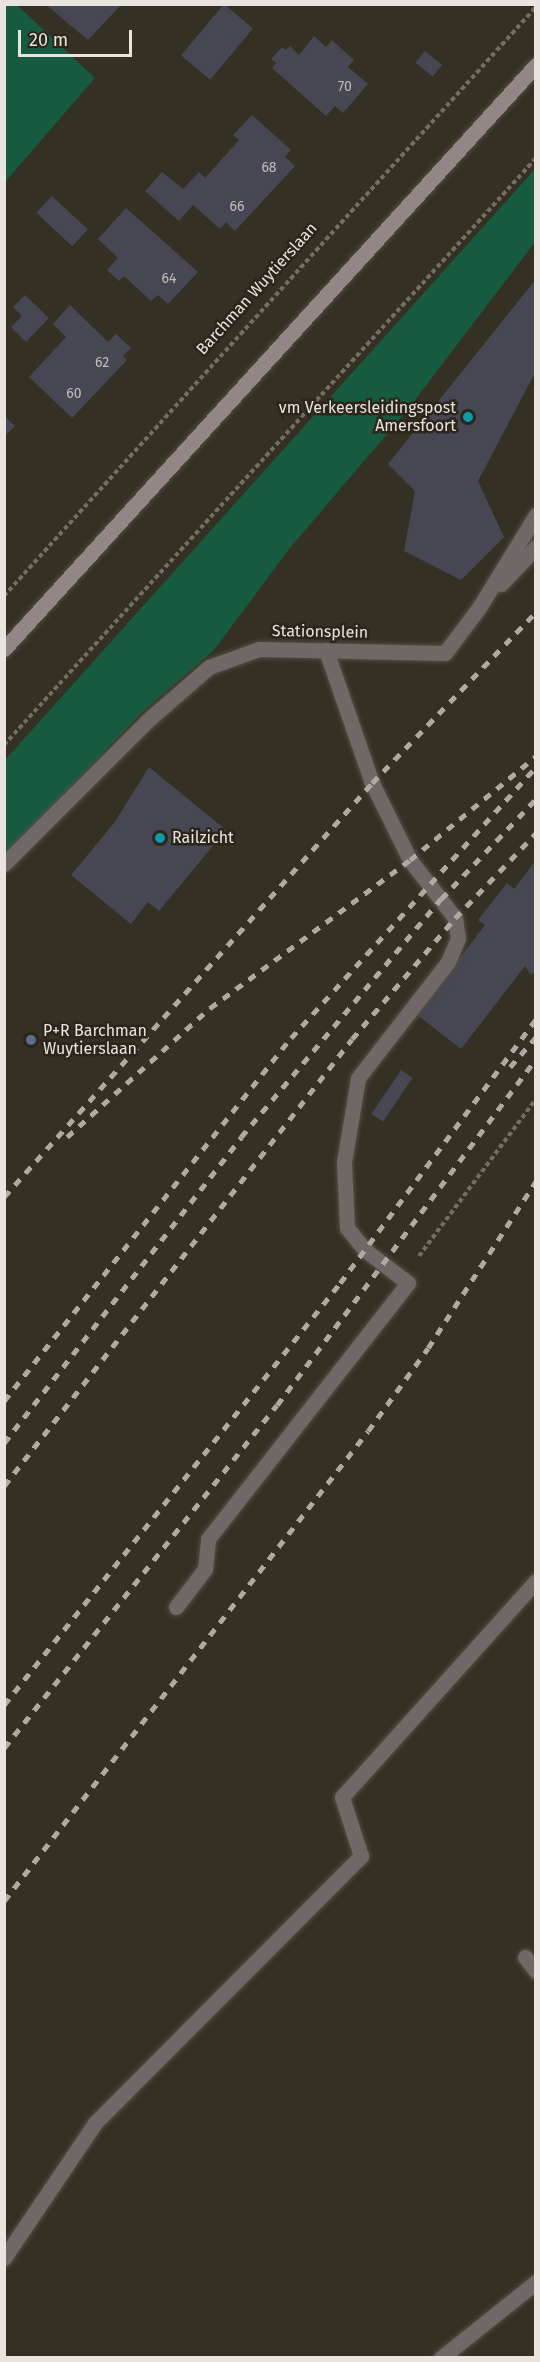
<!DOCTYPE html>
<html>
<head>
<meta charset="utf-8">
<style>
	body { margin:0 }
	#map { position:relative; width:540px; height:2362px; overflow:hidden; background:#353024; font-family:"Fira Sans",sans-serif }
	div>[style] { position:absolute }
	.green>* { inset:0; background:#165b40 }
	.building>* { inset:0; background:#474653; transform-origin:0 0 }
	.path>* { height:4px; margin-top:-2px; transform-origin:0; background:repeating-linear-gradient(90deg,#736e64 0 4.5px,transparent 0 7.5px) }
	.roads { filter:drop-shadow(0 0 2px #524d42) drop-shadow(0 0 2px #524d42) }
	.lane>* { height:15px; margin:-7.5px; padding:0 7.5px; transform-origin:7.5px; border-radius:7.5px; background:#6f6867 }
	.secondary>* { height:15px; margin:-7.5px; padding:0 7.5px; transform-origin:7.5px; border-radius:7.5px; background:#938785 }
	.rail>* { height:4.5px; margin-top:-2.25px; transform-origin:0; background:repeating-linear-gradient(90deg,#aeaaa1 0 8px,transparent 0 16px) }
	.dots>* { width:16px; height:16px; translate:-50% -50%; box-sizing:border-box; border:3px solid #2b261b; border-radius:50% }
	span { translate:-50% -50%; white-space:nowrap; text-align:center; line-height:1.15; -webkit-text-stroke:5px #2b261b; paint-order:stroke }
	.number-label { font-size:14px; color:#c0bdbb }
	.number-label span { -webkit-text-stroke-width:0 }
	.street-label { font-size:16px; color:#e9e5de }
	.poi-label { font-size:16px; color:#e9e5de }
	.right { translate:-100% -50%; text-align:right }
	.left { translate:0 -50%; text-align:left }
	.frame { position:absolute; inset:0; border:6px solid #e9e5de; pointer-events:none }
	.scale { position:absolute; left:18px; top:30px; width:114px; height:27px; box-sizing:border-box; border:3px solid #e9e5de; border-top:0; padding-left:8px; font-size:18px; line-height:21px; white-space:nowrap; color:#e9e5de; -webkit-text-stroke:4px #2b261b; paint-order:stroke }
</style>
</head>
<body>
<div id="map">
	<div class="green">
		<div style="clip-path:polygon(5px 4px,17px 5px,95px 78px,5px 182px)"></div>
		<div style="clip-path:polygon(535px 169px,535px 242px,405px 413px,289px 549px,214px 650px,142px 712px,5px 856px,5px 760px)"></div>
	</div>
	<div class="building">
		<div style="clip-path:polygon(45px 4px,122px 4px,88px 40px)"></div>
		<div style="left:224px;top:4px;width:38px;height:67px;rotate:40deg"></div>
		<div style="clip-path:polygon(314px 36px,326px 47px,332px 40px,354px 60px,348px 67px,368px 84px,343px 113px,335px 106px,326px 116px,272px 68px,276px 63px,271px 59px,282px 47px,286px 50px,290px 46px,299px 55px)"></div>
		<div style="left:425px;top:51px;width:22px;height:15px;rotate:39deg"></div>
		<div style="clip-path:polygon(252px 115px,291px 150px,285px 157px,295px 166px,235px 231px,226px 222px,220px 229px,193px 205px,179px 221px,145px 191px,162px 172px,183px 189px,199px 172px,205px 178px,239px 140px,233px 135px)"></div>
		<div style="left:52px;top:196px;width:49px;height:23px;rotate:43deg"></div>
		<div style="clip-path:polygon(126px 208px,198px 272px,168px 304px,158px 295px,151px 301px,124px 276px,119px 281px,107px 270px,118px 258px,98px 239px)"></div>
		<div style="clip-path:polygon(536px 279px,536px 371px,478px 481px,504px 537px,461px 580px,404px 551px,415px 491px,388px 464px)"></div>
		<div style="clip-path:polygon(25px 295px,49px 318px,26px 342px,11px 327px,22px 316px,13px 307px)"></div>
		<div style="clip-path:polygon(70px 305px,108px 342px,116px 334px,131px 348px,123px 356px,127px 360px,72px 418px,29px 377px,66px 337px,53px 324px)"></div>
		<div style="clip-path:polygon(4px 416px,15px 426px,4px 437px)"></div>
		<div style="clip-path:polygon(149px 767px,226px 830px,159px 911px,148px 902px,131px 924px,71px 875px,114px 823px)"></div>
		<div style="clip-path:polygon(536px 860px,536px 973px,530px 974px,525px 966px,461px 1049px,416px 1014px,485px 925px,478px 920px,507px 883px,514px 889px)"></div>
		<div style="left:401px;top:1070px;width:14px;height:53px;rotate:34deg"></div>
	</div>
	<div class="path">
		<div style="left:4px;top:596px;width:794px;rotate:-47.91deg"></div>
		<div style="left:4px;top:745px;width:792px;rotate:-47.81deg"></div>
		<div style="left:419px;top:1256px;width:196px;rotate:-53.3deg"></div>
	</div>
	<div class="roads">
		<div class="lane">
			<div style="left:501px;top:584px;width:51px;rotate:-46.6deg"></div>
			<div style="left:4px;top:864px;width:204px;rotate:-45deg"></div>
			<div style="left:148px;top:720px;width:81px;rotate:-41deg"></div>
			<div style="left:209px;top:667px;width:53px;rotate:-19.8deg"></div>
			<div style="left:259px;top:649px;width:186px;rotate:1.2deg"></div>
			<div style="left:445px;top:653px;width:59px;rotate:-53.3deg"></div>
			<div style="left:480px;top:606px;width:107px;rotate:-58.4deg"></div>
			<div style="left:176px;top:1607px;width:48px;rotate:-52.7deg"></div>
			<div style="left:205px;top:1569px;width:30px;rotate:-84deg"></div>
			<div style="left:208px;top:1539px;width:325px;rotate:-52deg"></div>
			<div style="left:408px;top:1283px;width:54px;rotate:-142.5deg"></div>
			<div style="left:365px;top:1250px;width:28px;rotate:-129deg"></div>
			<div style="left:347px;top:1228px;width:66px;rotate:-92.6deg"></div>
			<div style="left:344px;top:1162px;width:85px;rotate:-80.5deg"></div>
			<div style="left:358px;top:1078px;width:147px;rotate:-52.2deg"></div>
			<div style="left:448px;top:962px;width:25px;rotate:-67deg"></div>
			<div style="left:458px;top:939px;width:21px;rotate:-98deg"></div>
			<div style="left:455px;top:918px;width:73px;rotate:-127.8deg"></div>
			<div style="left:410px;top:860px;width:86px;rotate:-116.3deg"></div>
			<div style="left:372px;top:783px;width:141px;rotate:-109.1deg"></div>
			<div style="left:525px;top:1957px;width:18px;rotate:52deg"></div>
			<div style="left:4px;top:2258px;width:163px;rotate:-56deg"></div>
			<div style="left:95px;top:2123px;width:377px;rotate:-45.1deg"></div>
			<div style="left:361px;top:1856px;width:62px;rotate:-107.9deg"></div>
			<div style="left:342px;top:1797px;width:290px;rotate:-48.1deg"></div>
			<div style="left:441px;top:2358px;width:122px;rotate:-38.7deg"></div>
		</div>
		<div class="secondary">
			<div style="left:4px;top:649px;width:790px;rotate:-47.67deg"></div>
		</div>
	</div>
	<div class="rail">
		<div style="left:510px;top:1067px;width:40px;rotate:-49deg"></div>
		<div style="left:67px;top:1137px;width:193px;rotate:-42.1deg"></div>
		<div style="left:210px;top:1008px;width:249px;rotate:-36.5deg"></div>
		<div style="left:410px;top:860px;width:163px;rotate:-39.5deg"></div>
		<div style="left:4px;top:1197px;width:554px;rotate:-48.37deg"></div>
		<div style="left:372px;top:783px;width:237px;rotate:-46.2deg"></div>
		<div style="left:4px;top:1401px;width:463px;rotate:-51.7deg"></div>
		<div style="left:291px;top:1038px;width:365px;rotate:-47.9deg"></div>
		<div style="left:4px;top:1443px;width:387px;rotate:-52.2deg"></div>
		<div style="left:241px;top:1137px;width:311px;rotate:-50deg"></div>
		<div style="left:441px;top:899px;width:138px;rotate:-46.5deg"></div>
		<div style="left:4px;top:1486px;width:566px;rotate:-52.1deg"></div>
		<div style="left:352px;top:1039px;width:159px;rotate:-49.6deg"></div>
		<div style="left:455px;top:918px;width:117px;rotate:-46.4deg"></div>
		<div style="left:4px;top:1705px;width:539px;rotate:-51.47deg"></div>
		<div style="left:340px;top:1283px;width:329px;rotate:-53.4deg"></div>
		<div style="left:4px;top:1748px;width:438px;rotate:-51.5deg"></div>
		<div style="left:277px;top:1405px;width:432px;rotate:-53.2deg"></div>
		<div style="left:4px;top:1901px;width:594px;rotate:-52.24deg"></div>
		<div style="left:368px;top:1431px;width:102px;rotate:-54.1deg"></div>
		<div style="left:428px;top:1348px;width:199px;rotate:-57.1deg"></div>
	</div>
	<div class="dots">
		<div style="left:468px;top:417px;background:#0f9aa8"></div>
		<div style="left:160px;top:838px;background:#0f9aa8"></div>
		<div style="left:31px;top:1040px;background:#5c6f8a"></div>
	</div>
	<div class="number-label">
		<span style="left:345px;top:87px">70</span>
		<span style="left:269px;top:168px">68</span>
		<span style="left:237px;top:207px">66</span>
		<span style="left:169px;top:279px">64</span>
		<span style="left:102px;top:363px">62</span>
		<span style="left:74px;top:394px">60</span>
	</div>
	<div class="street-label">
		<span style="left:257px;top:289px;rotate:-48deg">Barchman Wuytierslaan</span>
		<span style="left:320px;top:632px;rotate:1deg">Stationsplein</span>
	</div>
	<div class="poi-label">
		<span class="right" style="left:456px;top:417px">vm Verkeersleidingspost<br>Amersfoort</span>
		<span class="left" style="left:172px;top:838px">Railzicht</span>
		<span class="left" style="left:43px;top:1040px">P+R Barchman<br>Wuytierslaan</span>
	</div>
	<div class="frame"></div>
	<div class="scale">20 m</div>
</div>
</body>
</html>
